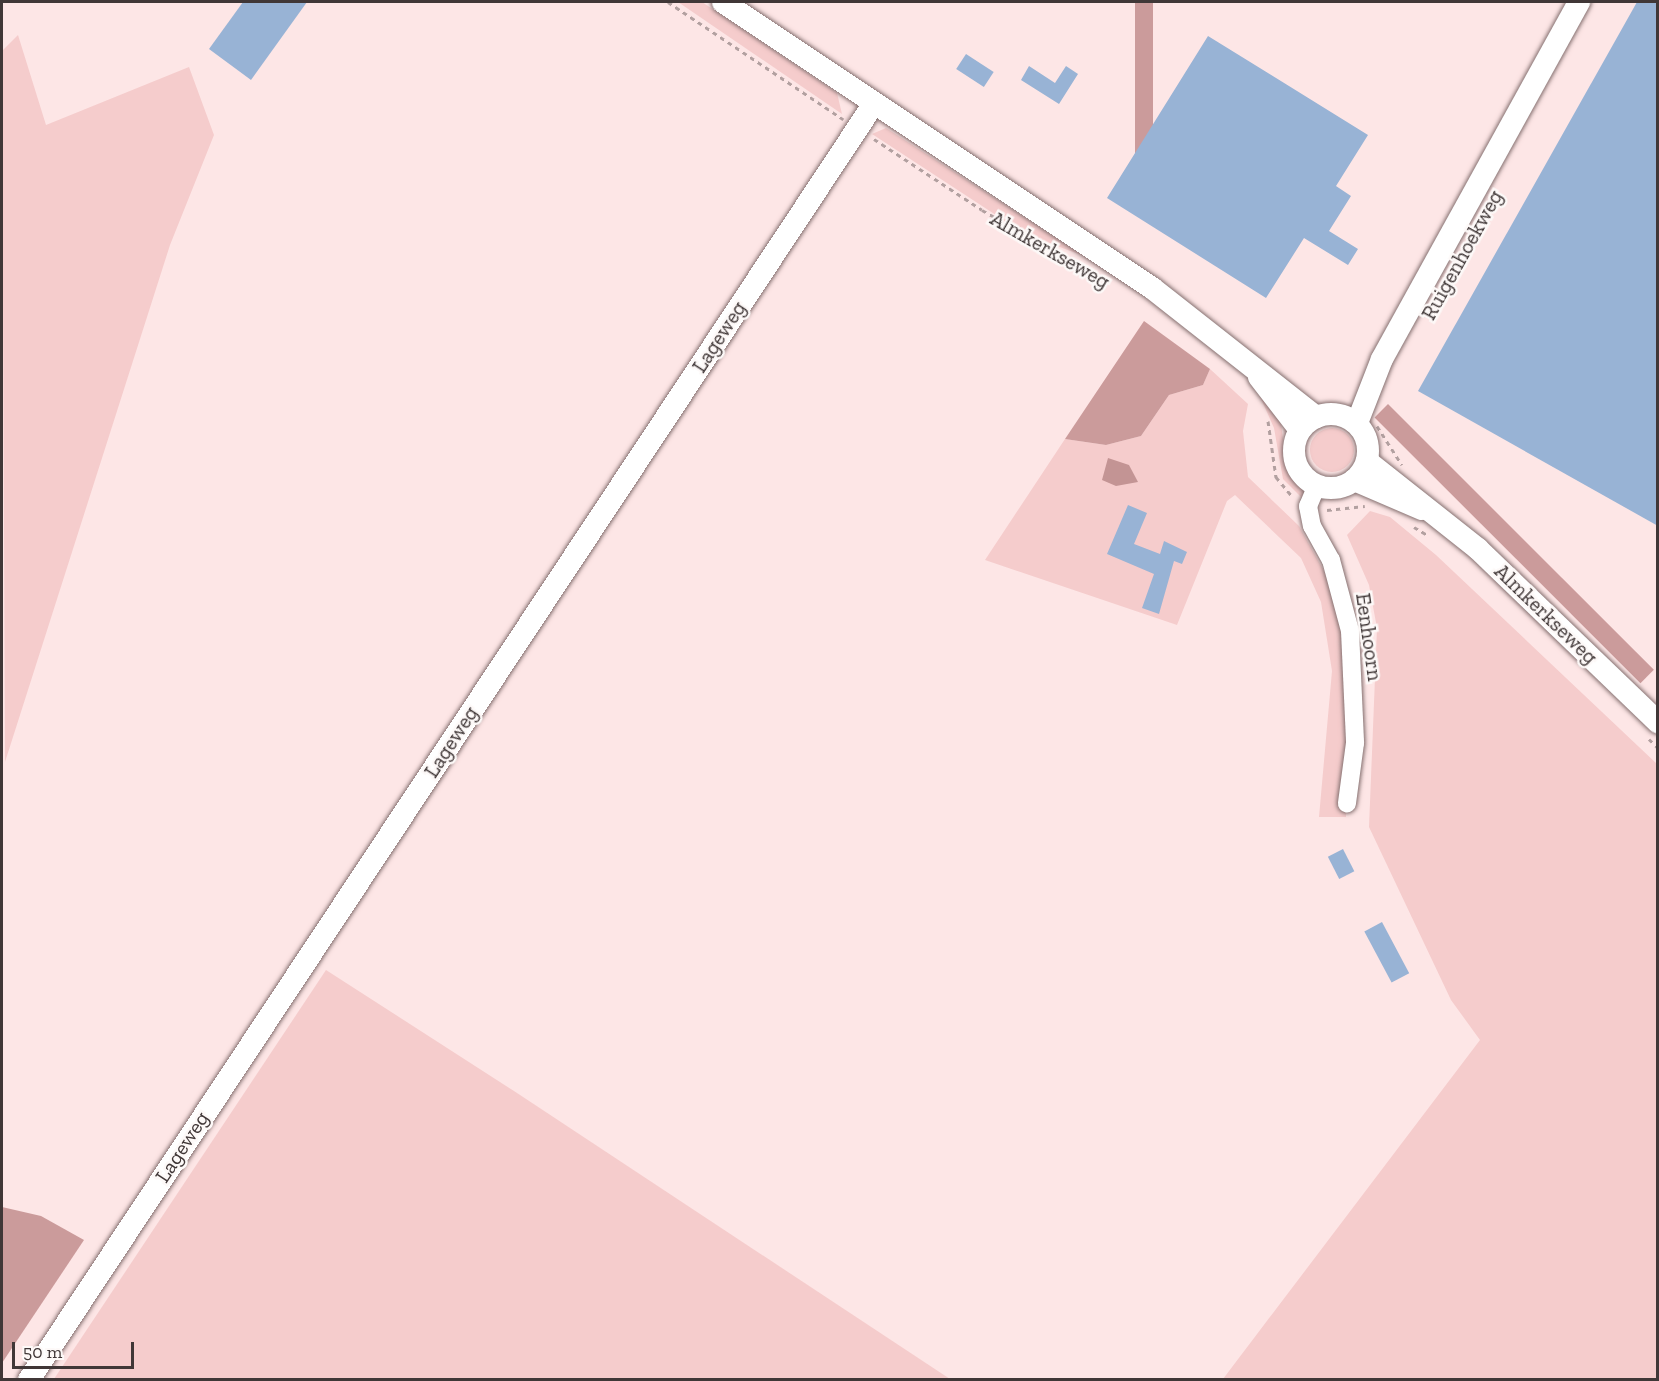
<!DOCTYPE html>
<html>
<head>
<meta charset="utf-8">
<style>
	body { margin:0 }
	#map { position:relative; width:1659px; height:1381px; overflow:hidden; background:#fde6e6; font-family:"Zilla Slab",serif }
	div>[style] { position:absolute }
	.green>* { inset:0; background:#f5cccc }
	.round { border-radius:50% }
	.forest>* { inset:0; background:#cb9b9b; transform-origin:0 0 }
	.water>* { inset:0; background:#c39494 }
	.building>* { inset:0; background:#98b3d5; transform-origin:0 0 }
	.path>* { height:3px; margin-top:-1.5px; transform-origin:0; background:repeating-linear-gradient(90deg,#b2a0a0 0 4.5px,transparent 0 9px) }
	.roads { filter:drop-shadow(0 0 2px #857070) drop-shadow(0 0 2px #857070) }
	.minor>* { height:18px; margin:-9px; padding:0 9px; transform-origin:9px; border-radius:9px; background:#fff }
	.tertiary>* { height:22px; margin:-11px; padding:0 11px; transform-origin:11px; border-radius:11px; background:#fff }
	.tertiary>.ring { margin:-11px; padding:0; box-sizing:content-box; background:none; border:22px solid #fff; border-radius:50% }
	span { translate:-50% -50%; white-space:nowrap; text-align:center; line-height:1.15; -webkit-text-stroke:5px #fdf9f8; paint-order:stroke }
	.street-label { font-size:21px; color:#403737 }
	.frame { position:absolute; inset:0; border:3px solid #403737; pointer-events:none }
	.scale { position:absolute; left:12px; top:1342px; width:122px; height:27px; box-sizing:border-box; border:3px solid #403737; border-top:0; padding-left:8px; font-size:18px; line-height:21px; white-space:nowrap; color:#403737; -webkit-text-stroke:4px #fdf9f8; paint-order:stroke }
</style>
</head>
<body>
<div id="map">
	<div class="green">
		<div style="clip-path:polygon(678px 2px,702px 2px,837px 93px,842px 114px)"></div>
		<div style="clip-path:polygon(18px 35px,46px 125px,189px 67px,214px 135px,170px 245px,5px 762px,2px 51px)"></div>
		<div style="clip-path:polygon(886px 128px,1084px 256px,1025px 234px,872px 134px)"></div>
		<div style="clip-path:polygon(1210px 369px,1248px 404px,1243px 431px,1248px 477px,1299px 526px,1335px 591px,1348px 674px,1346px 817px,1319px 817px,1332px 671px,1321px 602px,1301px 558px,1235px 495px,1227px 501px,1177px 625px,985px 560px,1065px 439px,1106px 445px,1141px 436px,1169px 395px,1203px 385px)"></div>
		<div style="clip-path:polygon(1258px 392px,1280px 416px,1286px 462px,1306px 489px,1303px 499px,1283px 479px,1274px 428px)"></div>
		<div class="round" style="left:1310px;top:428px;width:44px;height:44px"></div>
		<div style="clip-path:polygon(1370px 511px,1390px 517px,1436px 555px,1657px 764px,1657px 1379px,1223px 1379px,1480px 1040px,1451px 1000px,1369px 827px,1377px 628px,1369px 585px,1347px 535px)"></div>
		<div style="clip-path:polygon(326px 970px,514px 1091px,950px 1379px,54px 1379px)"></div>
	</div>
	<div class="forest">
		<div style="left:1135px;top:2px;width:18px;height:209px"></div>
		<div style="clip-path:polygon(1144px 321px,1210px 369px,1203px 385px,1169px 395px,1141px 436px,1106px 445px,1065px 439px)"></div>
		<div style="left:1388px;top:404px;width:376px;height:19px;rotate:45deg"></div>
		<div style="clip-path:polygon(2px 1207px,41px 1216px,84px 1240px,2px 1363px)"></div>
	</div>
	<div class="water">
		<div style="clip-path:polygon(1108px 458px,1129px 465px,1138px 482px,1116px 486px,1102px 480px)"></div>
	</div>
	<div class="building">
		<div style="clip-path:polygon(243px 2px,307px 2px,251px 80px,209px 49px)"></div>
		<div style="clip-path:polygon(1637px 2px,1658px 2px,1658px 526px,1418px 391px)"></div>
		<div style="clip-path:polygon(1208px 36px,1368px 135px,1336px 186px,1351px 196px,1329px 231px,1358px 249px,1348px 265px,1304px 238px,1266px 298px,1107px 198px)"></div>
		<div style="left:966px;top:54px;width:33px;height:18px;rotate:33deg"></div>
		<div style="clip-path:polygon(1029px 66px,1055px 83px,1066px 66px,1078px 74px,1059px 104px,1021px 80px)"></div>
		<div style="clip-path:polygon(1128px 505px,1147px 513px,1134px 544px,1160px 554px,1164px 541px,1187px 552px,1182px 564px,1174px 561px,1159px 614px,1142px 608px,1154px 574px,1107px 554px)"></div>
		<div style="left:1343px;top:849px;width:25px;height:17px;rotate:63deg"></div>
		<div style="left:1382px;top:922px;width:58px;height:20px;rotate:62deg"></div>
	</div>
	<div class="path">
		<div style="left:668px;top:2px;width:211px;rotate:33.8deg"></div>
		<div style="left:874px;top:139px;width:129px;rotate:33.3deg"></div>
		<div style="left:982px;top:210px;width:110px;rotate:29.4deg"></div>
		<div style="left:1268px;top:421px;width:57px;rotate:81.9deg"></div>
		<div style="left:1276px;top:477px;width:26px;rotate:50deg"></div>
		<div style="left:1377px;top:426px;width:46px;rotate:57.3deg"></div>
		<div style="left:1327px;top:510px;width:38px;rotate:-6deg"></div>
		<div style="left:1414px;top:527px;width:17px;rotate:31deg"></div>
		<div style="left:1649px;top:739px;width:13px;rotate:45deg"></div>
	</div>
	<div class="roads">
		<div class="minor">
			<div style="left:1317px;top:485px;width:23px;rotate:113deg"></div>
			<div style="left:1308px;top:506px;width:20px;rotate:79deg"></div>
			<div style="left:1312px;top:526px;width:39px;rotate:61deg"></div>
			<div style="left:1331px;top:560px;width:73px;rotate:75deg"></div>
			<div style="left:1350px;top:631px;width:112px;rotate:87.4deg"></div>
			<div style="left:1355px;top:743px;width:61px;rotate:97.6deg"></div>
		</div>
		<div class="tertiary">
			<div style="left:723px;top:2px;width:516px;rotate:33.69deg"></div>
			<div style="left:1152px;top:288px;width:209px;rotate:38.2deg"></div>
			<div style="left:1259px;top:377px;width:67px;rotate:52.3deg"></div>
			<div class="ring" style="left:1294px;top:414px;width:52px;height:52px"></div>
			<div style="left:1357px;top:423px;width:69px;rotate:-68.7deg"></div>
			<div style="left:1382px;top:359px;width:408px;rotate:-61.1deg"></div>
			<div style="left:1367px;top:461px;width:142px;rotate:38.4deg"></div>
			<div style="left:1478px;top:549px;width:250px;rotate:43.9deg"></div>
			<div style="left:1354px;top:480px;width:74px;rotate:23.1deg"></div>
			<div style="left:29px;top:1380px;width:1529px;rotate:-56.5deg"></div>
		</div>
	</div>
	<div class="street-label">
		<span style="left:1050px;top:250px;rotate:30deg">Almkerkseweg</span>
		<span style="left:1462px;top:255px;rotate:-61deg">Ruigenhoekweg</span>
		<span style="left:719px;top:337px;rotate:-57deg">Lageweg</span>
		<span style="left:1546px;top:614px;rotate:44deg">Almkerkseweg</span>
		<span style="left:1369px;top:637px;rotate:82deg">Eenhoorn</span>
		<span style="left:451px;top:742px;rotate:-57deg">Lageweg</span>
		<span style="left:182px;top:1147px;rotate:-57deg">Lageweg</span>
	</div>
	<div class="frame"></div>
	<div class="scale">50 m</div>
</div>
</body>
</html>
